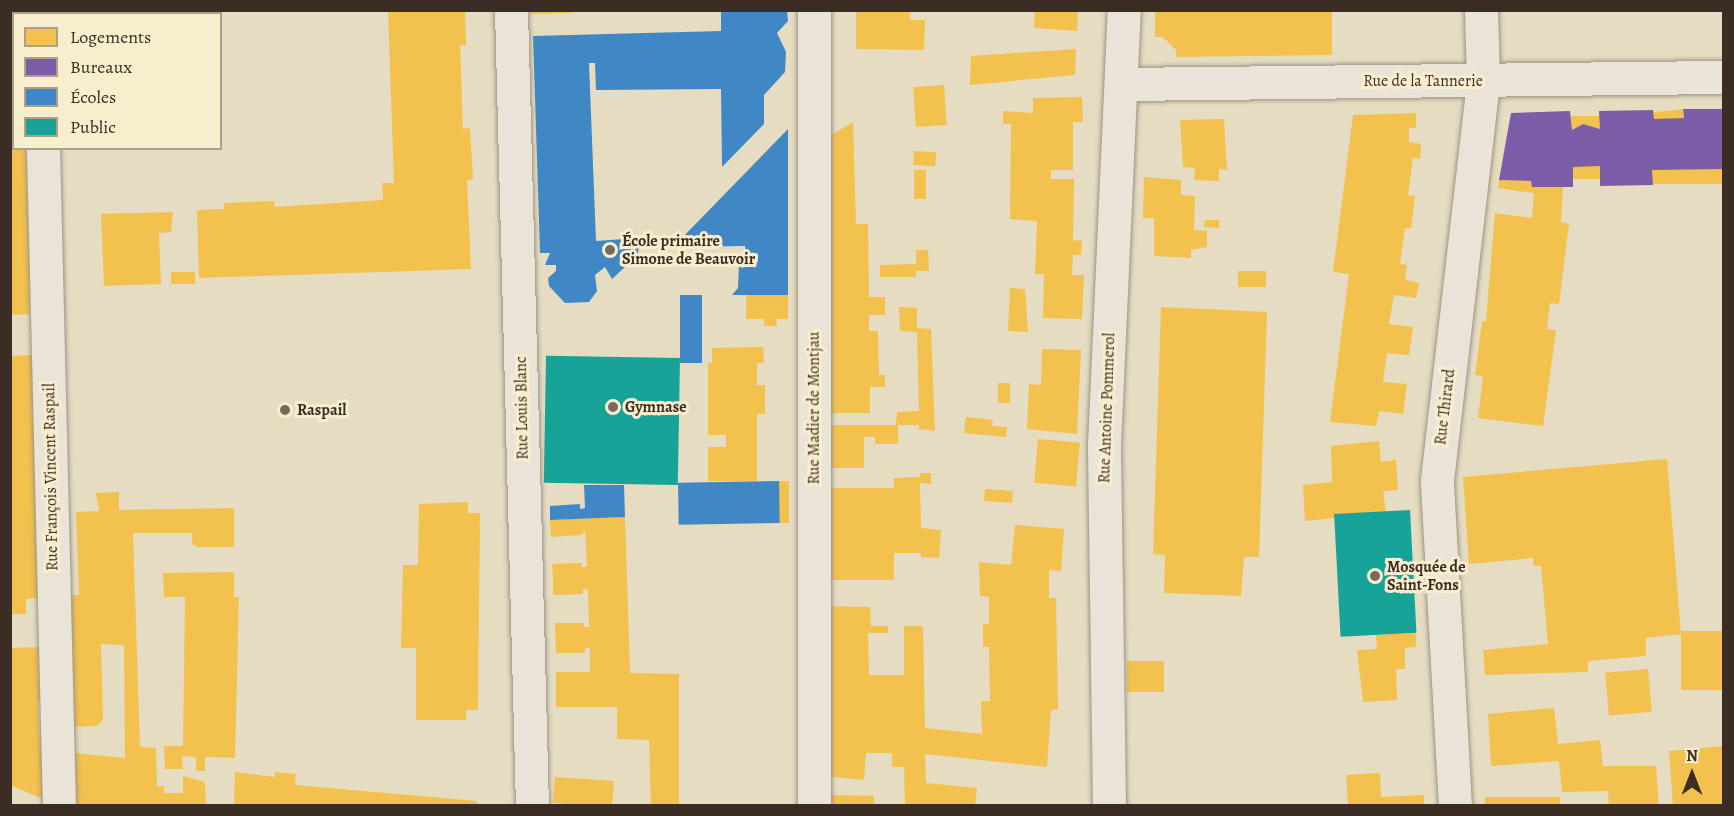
<!DOCTYPE html>
<html>
<head>
<meta charset="utf-8">
<style>
	body { margin:0 }
	#map { position:relative; width:1734px; height:816px; overflow:hidden; background:#e6dcc1; font-family:Alegreya,serif }
	div>[style] { position:absolute }
	.homes>* { inset:0; background:#f2c14e; transform-origin:0 0 }
	.offices>* { inset:0; background:#7b5ea7 }
	.schools>* { inset:0; background:#3f88c5; transform-origin:0 0 }
	.public>* { inset:0; background:#17a398; transform-origin:0 0 }
	.roads { filter:drop-shadow(0 0 2px #9c9484) drop-shadow(0 0 2px #9c9484) }
	.minor>* { height:33px; margin:-16.5px; padding:0 16.5px; transform-origin:16.5px; border-radius:16.5px; background:#e9e4d7 }
	.dots>* { width:16px; height:16px; translate:-50% -50%; box-sizing:border-box; border:3px solid #f8edcd; border-radius:50% }
	span { translate:-50% -50%; white-space:nowrap; text-align:center; line-height:1.15; -webkit-text-stroke:6px #f8edcd; paint-order:stroke }
	.street-label { font-size:16px; color:#3b2d24 }
	.poi-label { font-size:16px; color:#3b2d24; font-weight:700 }
	.left { translate:0 -50%; text-align:left }
	.frame { position:absolute; inset:0; border:12px solid #3b2d24; pointer-events:none }
	.legend { position:absolute; left:12px; top:12px; width:210px; height:138px; box-sizing:border-box; background:#f8edcd; border:2px solid #aca089; margin:0; padding:8px 10px; list-style:none; font-size:18px; color:#3b2d24 }
	.legend li { display:flex; align-items:center; gap:12px; height:30px }
	.legend b { width:30px; border:2px solid #aca089 }
	.north { position:absolute; left:1662px; top:744px; width:60px; height:60px; -webkit-text-stroke:4px #f8edcd; paint-order:stroke; rotate:0deg; font-size:16px; font-weight:700; line-height:24px; text-align:center; color:#3b2d24 }
	.north::after { content:''; display:block; margin:auto; width:21px; height:27px; background:#3b2d24; clip-path:polygon(50% 0,100% 100%,50% 72%,0 100%) }
</style>
</head>
<body>
<div id="map">
	<div class="homes">
		<div style="clip-path:polygon(10px 10px,22px 10px,14px 14px,14px 148px,26px 148px,31px 314px,10px 315px)"></div>
		<div style="clip-path:polygon(388px 10px,465px 10px,466px 45px,460px 45px,463px 129px,470px 128px,473px 179px,467px 180px,471px 269px,199px 278px,197px 210px,224px 209px,224px 203px,274px 201px,275px 207px,383px 200px,382px 183px,394px 183px)"></div>
		<div style="clip-path:polygon(531px 10px,571px 10px,571px 13px,531px 14px)"></div>
		<div style="clip-path:polygon(856px 10px,910px 10px,910px 20px,925px 20px,924px 50px,856px 49px)"></div>
		<div style="clip-path:polygon(1035px 10px,1078px 10px,1077px 31px,1034px 28px)"></div>
		<div style="clip-path:polygon(1155px 10px,1332px 10px,1332px 55px,1176px 57px,1176px 50px,1163px 37px,1155px 37px)"></div>
		<div style="clip-path:polygon(1076px 49px,1075px 75px,970px 85px,971px 56px)"></div>
		<div style="left:944px;top:85px;width:40px;height:31px;rotate:86deg"></div>
		<div style="clip-path:polygon(1082px 97px,1083px 122px,1073px 122px,1073px 170px,1051px 170px,1051px 179px,1074px 179px,1073px 240px,1082px 241px,1081px 255px,1073px 255px,1072px 275px,1084px 275px,1082px 319px,1043px 318px,1044px 274px,1035px 274px,1037px 221px,1010px 219px,1011px 124px,1003px 124px,1003px 111px,1033px 113px,1033px 98px)"></div>
		<div style="left:1683px;top:109px;width:9px;height:30px;rotate:84deg"></div>
		<div style="clip-path:polygon(1416px 113px,1416px 128px,1409px 128px,1409px 142px,1421px 144px,1420px 159px,1413px 158px,1408px 195px,1415px 196px,1411px 228px,1405px 228px,1400px 264px,1407px 265px,1405px 280px,1419px 283px,1416px 298px,1394px 295px,1389px 324px,1413px 327px,1409px 355px,1387px 353px,1383px 382px,1407px 384px,1403px 414px,1379px 411px,1376px 426px,1330px 422px,1349px 274px,1333px 272px,1353px 115px)"></div>
		<div style="clip-path:polygon(1571px 116px,1600px 116px,1600px 129px,1583px 124px,1572px 130px)"></div>
		<div style="clip-path:polygon(1224px 119px,1227px 170px,1219px 169px,1219px 181px,1194px 180px,1195px 168px,1183px 167px,1180px 120px)"></div>
		<div style="clip-path:polygon(853px 122px,856px 224px,868px 224px,869px 297px,885px 297px,885px 315px,869px 315px,869px 331px,878px 331px,879px 375px,885px 375px,885px 387px,870px 387px,870px 413px,825px 413px,825px 139px)"></div>
		<div style="left:914px;top:151px;width:22px;height:14px;rotate:3deg"></div>
		<div style="left:1600px;top:166px;width:13px;height:27px;rotate:90deg"></div>
		<div style="left:1724px;top:169px;width:15px;height:72px;rotate:90deg"></div>
		<div style="left:914px;top:170px;width:12px;height:29px"></div>
		<div style="clip-path:polygon(1144px 177px,1181px 180px,1181px 195px,1195px 196px,1194px 230px,1207px 231px,1207px 247px,1191px 250px,1191px 258px,1154px 256px,1154px 218px,1143px 218px)"></div>
		<div style="clip-path:polygon(1499px 180px,1531px 181px,1532px 187px,1563px 187px,1561px 222px,1569px 224px,1559px 304px,1550px 303px,1547px 329px,1556px 330px,1543px 426px,1478px 418px,1483px 376px,1475px 375px,1482px 321px,1486px 321px,1495px 213px,1532px 218px,1534px 193px,1498px 188px)"></div>
		<div style="clip-path:polygon(173px 212px,171px 232px,159px 233px,161px 284px,104px 286px,101px 214px)"></div>
		<div style="clip-path:polygon(1205px 220px,1219px 220px,1219px 228px,1204px 227px)"></div>
		<div style="clip-path:polygon(916px 250px,928px 250px,929px 271px,916px 271px,916px 277px,880px 277px,880px 265px,916px 264px)"></div>
		<div style="left:1238px;top:271px;width:28px;height:16px"></div>
		<div style="left:171px;top:272px;width:24px;height:12px"></div>
		<div style="clip-path:polygon(1010px 288px,1025px 289px,1028px 332px,1008px 331px)"></div>
		<div style="clip-path:polygon(746px 295px,788px 295px,788px 319px,776px 319px,777px 326px,764px 326px,764px 319px,746px 319px)"></div>
		<div style="clip-path:polygon(899px 307px,917px 308px,917px 328px,931px 329px,935px 431px,919px 429px,919px 425px,896px 425px,897px 412px,919px 411px,917px 332px,900px 331px)"></div>
		<div style="clip-path:polygon(1161px 307px,1267px 312px,1259px 557px,1244px 557px,1241px 596px,1164px 593px,1165px 555px,1153px 554px)"></div>
		<div style="clip-path:polygon(763px 347px,764px 363px,757px 363px,757px 385px,765px 385px,765px 414px,757px 414px,757px 481px,708px 481px,708px 447px,726px 447px,726px 435px,708px 435px,708px 363px,712px 363px,712px 348px)"></div>
		<div style="clip-path:polygon(1042px 349px,1081px 350px,1077px 434px,1027px 429px,1029px 384px,1041px 385px)"></div>
		<div style="clip-path:polygon(32px 355px,40px 598px,26px 599px,26px 614px,10px 614px,10px 356px)"></div>
		<div style="left:998px;top:383px;width:12px;height:20px"></div>
		<div style="clip-path:polygon(966px 417px,993px 420px,992px 426px,1007px 427px,1006px 437px,964px 433px)"></div>
		<div style="clip-path:polygon(825px 425px,898px 425px,898px 444px,875px 444px,875px 437px,864px 437px,864px 468px,825px 468px)"></div>
		<div style="left:1038px;top:439px;width:42px;height:44px;rotate:5deg"></div>
		<div style="clip-path:polygon(1379px 441px,1381px 462px,1396px 460px,1398px 490px,1383px 491px,1386px 513px,1305px 521px,1303px 485px,1332px 482px,1331px 446px)"></div>
		<div style="clip-path:polygon(1667px 459px,1681px 634px,1646px 638px,1646px 656px,1588px 661px,1588px 672px,1485px 675px,1483px 650px,1548px 644px,1541px 566px,1534px 566px,1533px 558px,1469px 564px,1463px 477px)"></div>
		<div style="clip-path:polygon(920px 473px,931px 473px,931px 484px,920px 483px,921px 528px,941px 530px,939px 558px,921px 557px,921px 553px,894px 553px,894px 580px,825px 580px,825px 488px,894px 488px,894px 478px,920px 477px)"></div>
		<div style="left:779px;top:481px;width:10px;height:42px"></div>
		<div style="left:985px;top:489px;width:28px;height:12px;rotate:4deg"></div>
		<div style="clip-path:polygon(119px 492px,119px 510px,234px 508px,234px 547px,197px 547px,192px 543px,192px 533px,133px 533px,140px 747px,156px 748px,157px 786px,164px 786px,164px 793px,183px 793px,183px 776px,205px 782px,206px 806px,76px 806px,71px 796px,74px 753px,125px 758px,124px 645px,101px 644px,103px 720px,96px 726px,68px 727px,65px 595px,79px 595px,76px 512px,99px 511px,96px 493px)"></div>
		<div style="clip-path:polygon(468px 502px,468px 513px,480px 513px,478px 710px,466px 710px,466px 720px,416px 720px,416px 648px,401px 648px,403px 565px,418px 565px,419px 504px)"></div>
		<div style="clip-path:polygon(625px 517px,630px 673px,679px 674px,679px 806px,651px 806px,649px 740px,617px 739px,617px 707px,556px 707px,556px 672px,590px 672px,590px 648px,585px 648px,585px 653px,556px 653px,555px 623px,584px 623px,584px 627px,589px 627px,588px 589px,583px 589px,583px 594px,553px 595px,553px 579px,552px 564px,582px 563px,582px 567px,587px 567px,585px 531px,581px 535px,551px 537px,550px 520px)"></div>
		<div style="clip-path:polygon(1015px 525px,1064px 529px,1061px 571px,1049px 570px,1049px 598px,1056px 598px,1058px 709px,1051px 710px,1047px 767px,925px 754px,926px 783px,977px 788px,975px 806px,905px 806px,904px 767px,892px 767px,892px 753px,866px 753px,864px 780px,824px 776px,825px 606px,870px 607px,871px 626px,888px 626px,888px 633px,868px 633px,869px 675px,904px 675px,904px 626px,923px 626px,925px 728px,982px 734px,981px 701px,990px 701px,989px 647px,983px 647px,983px 624px,989px 624px,989px 597px,980px 596px,979px 562px,1011px 565px)"></div>
		<div style="clip-path:polygon(234px 572px,234px 597px,239px 597px,235px 758px,205px 757px,205px 771px,196px 771px,196px 757px,182px 756px,183px 769px,165px 769px,164px 746px,183px 746px,185px 597px,164px 597px,163px 573px)"></div>
		<div style="left:1724px;top:631px;width:59px;height:43px;rotate:90deg"></div>
		<div style="clip-path:polygon(1416px 633px,1416px 647px,1405px 648px,1405px 669px,1396px 669px,1397px 700px,1363px 702px,1357px 650px,1377px 649px,1376px 635px)"></div>
		<div style="clip-path:polygon(41px 647px,43px 701px,38px 701px,39px 735px,44px 736px,46px 800px,10px 785px,10px 648px)"></div>
		<div style="left:1127px;top:661px;width:37px;height:31px"></div>
		<div style="left:1648px;top:669px;width:43px;height:43px;rotate:85deg"></div>
		<div style="clip-path:polygon(1554px 708px,1558px 744px,1600px 740px,1603px 766px,1656px 766px,1659px 806px,1609px 806px,1608px 791px,1562px 792px,1559px 761px,1491px 766px,1488px 714px)"></div>
		<div style="clip-path:polygon(1724px 746px,1724px 806px,1673px 806px,1669px 751px)"></div>
		<div style="clip-path:polygon(235px 772px,275px 777px,275px 772px,296px 774px,295px 785px,477px 801px,477px 806px,234px 806px)"></div>
		<div style="clip-path:polygon(1380px 773px,1381px 797px,1424px 795px,1424px 806px,1348px 806px,1346px 775px)"></div>
		<div style="left:555px;top:777px;width:59px;height:26px;rotate:4deg"></div>
		<div style="left:824px;top:795px;width:50px;height:11px;rotate:1deg"></div>
		<div style="left:1560px;top:797px;width:9px;height:75px;rotate:90deg"></div>
	</div>
	<div class="offices">
		<div style="clip-path:polygon(1683px 109px,1724px 109px,1724px 169px,1652px 170px,1653px 185px,1600px 186px,1600px 166px,1573px 167px,1573px 187px,1532px 187px,1531px 181px,1499px 180px,1511px 113px,1570px 111px,1572px 130px,1583px 124px,1600px 129px,1599px 111px,1653px 110px,1654px 119px,1684px 118px)"></div>
	</div>
	<div class="schools">
		<div style="clip-path:polygon(721px 10px,787px 10px,788px 21px,777px 33px,786px 52px,785px 72px,764px 95px,764px 124px,722px 167px,721px 89px,596px 90px,595px 63px,589px 63px,596px 241px,639px 238px,638px 255px,612px 279px,605px 267px,595px 275px,597px 291px,589px 302px,565px 303px,549px 286px,548px 278px,556px 271px,556px 265px,545px 265px,550px 253px,540px 253px,533px 36px,721px 31px)"></div>
		<div style="clip-path:polygon(788px 129px,788px 295px,732px 295px,738px 288px,739px 264px,734px 264px,746px 252px,745px 246px,679px 247px,679px 241px)"></div>
		<div style="left:680px;top:295px;width:22px;height:68px"></div>
		<div style="left:779px;top:481px;width:42px;height:101px;rotate:89deg"></div>
		<div style="clip-path:polygon(584px 485px,624px 485px,625px 517px,550px 520px,550px 506px,580px 504px,580px 509px,585px 508px)"></div>
	</div>
	<div class="public">
		<div style="left:680px;top:358px;width:127px;height:134px;rotate:91deg"></div>
		<div style="left:1410px;top:510px;width:123px;height:76px;rotate:87deg"></div>
	</div>
	<div class="roads">
		<div class="minor">
			<div style="left:39px;top:10px;width:4px;rotate:90deg"></div>
			<div style="left:511px;top:10px;width:796px;rotate:88.49deg"></div>
			<div style="left:814px;top:10px;width:796px;rotate:90deg"></div>
			<div style="left:1122px;top:84px;width:602px;rotate:-0.67deg"></div>
			<div style="left:43px;top:148px;width:658px;rotate:88.61deg"></div>
			<div style="left:1109px;top:806px;width:361px;rotate:-90.8deg"></div>
			<div style="left:1104px;top:445px;width:435px;rotate:-87.4deg"></div>
			<div style="left:1455px;top:806px;width:326px;rotate:-93.2deg"></div>
			<div style="left:1437px;top:480px;width:402px;rotate:-83.4deg"></div>
			<div style="left:1483px;top:81px;width:71px;rotate:-91.6deg"></div>
		</div>
	</div>
	<div class="dots">
		<div style="left:610px;top:250px;background:#776a5b"></div>
		<div style="left:613px;top:407px;background:#776a5b"></div>
		<div style="left:285px;top:410px;background:#776a5b"></div>
		<div style="left:1375px;top:576px;background:#776a5b"></div>
	</div>
	<div class="street-label">
		<span style="left:1423px;top:81px">Rue de la Tannerie</span>
		<span style="left:1445px;top:407px;rotate:-83deg">Rue Thirard</span>
		<span style="left:522px;top:408px;rotate:-91deg">Rue Louis Blanc</span>
		<span style="left:814px;top:408px;rotate:-90deg">Rue Madier de Montjau</span>
		<span style="left:1107px;top:408px;rotate:-88deg">Rue Antoine Pommerol</span>
		<span style="left:51px;top:477px;rotate:-91deg">Rue François Vincent Raspail</span>
	</div>
	<div class="poi-label">
		<span class="left" style="left:622px;top:250px">École primaire<br>Simone de Beauvoir</span>
		<span class="left" style="left:625px;top:407px">Gymnase</span>
		<span class="left" style="left:297px;top:410px">Raspail</span>
		<span class="left" style="left:1387px;top:576px">Mosquée de<br>Saint-Fons</span>
	</div>
	<div class="frame"></div>
	<ul class="legend">
	<li><b style="height:16px;background:#f2c14e"></b>Logements</li>
	<li><b style="height:16px;background:#7b5ea7"></b>Bureaux</li>
	<li><b style="height:16px;background:#3f88c5"></b>Écoles</li>
	<li><b style="height:16px;background:#17a398"></b>Public</li>
	</ul>
	<div class="north">N</div>
</div>
</body>
</html>
